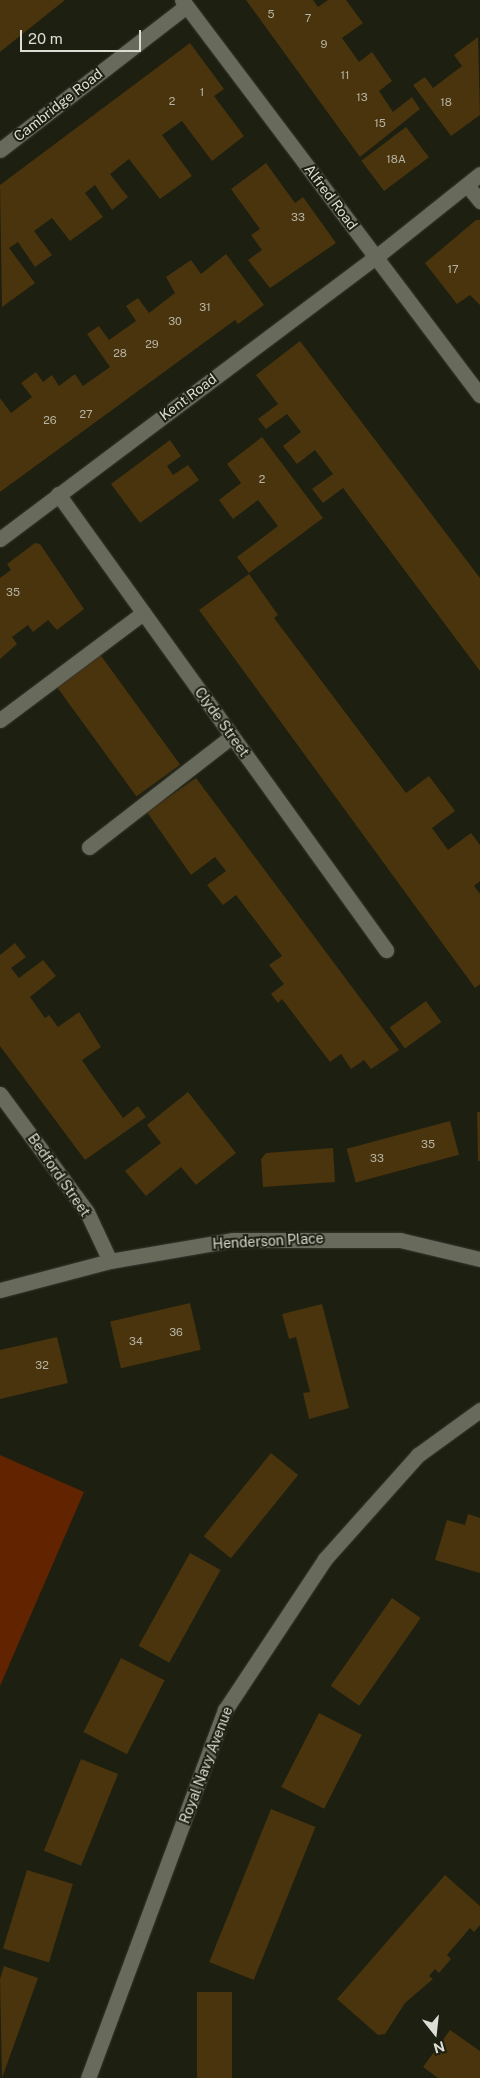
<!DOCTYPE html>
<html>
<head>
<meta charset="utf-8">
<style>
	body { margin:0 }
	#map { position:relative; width:480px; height:2078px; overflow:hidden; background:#1d1f11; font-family:"Public Sans",sans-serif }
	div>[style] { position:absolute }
	.green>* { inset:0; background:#612300 }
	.building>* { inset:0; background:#49340d; transform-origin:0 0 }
	.roads { filter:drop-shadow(0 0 1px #373730) drop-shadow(0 0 1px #373730) }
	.minor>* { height:15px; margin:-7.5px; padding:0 7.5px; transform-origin:7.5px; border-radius:7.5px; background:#686a5b }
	span { translate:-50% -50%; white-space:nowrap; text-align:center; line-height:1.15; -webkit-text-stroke:4px #1d1f11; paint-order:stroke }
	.number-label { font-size:11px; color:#b7b4a3 }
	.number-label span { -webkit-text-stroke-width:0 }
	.street-label { font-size:14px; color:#dcded5 }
	.north { position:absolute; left:410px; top:2008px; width:50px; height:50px; -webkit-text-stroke:4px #1d1f11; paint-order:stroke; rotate:164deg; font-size:14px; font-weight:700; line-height:20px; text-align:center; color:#dcded5 }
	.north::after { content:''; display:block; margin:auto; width:18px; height:22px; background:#dcded5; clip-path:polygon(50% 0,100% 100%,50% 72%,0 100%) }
	.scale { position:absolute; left:20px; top:30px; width:121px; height:22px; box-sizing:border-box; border:2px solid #dcded5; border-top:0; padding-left:6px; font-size:15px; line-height:18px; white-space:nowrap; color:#dcded5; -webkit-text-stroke:4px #1d1f11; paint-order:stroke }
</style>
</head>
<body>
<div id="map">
	<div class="green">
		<div style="clip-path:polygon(0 1455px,84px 1492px,0 1686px)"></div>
	</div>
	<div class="building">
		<div style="clip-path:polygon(0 0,65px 0,0 52px)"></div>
		<div style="clip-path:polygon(246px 0,313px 0,318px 7px,328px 0,346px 0,363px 23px,342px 38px,359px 62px,372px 52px,392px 81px,379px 91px,393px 112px,412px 97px,420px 109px,360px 157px)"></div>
		<div style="clip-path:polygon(478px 37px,480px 115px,451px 136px,413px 85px,425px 77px,433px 88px,462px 66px,454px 55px)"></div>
		<div style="clip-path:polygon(190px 43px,224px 89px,214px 96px,244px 136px,212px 161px,182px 121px,162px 135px,192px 176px,160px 199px,129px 159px,110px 174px,128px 197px,112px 210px,95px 185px,85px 193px,103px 217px,70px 241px,52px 218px,34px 231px,52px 255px,35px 267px,18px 242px,9px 248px,35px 283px,2px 307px,0 185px)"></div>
		<div style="left:406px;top:127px;width:38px;height:56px;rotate:53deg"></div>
		<div style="clip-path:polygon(266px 163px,295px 203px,303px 197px,336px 243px,270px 288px,248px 260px,262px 250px,251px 235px,260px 229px,231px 189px)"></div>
		<div style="clip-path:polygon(476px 220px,480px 220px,480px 305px,470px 295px,457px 304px,425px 263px)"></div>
		<div style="clip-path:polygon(226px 254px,264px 305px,238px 324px,235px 320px,0 492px,0 398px,11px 413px,32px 397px,21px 383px,36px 372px,43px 382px,52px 375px,59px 386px,75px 374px,83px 386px,110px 367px,87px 334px,99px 326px,109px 340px,136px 321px,126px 306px,138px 298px,149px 313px,175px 293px,166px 277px,191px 260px,201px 274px)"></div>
		<div style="clip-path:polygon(300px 341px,480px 578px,480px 671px,343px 488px,323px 503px,312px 489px,333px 474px,315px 450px,297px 464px,283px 446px,301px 432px,287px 414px,266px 429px,258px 419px,278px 404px,256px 375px)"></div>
		<div style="clip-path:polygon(262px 437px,323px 518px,249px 573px,237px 557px,278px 526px,258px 500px,233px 519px,219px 500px,241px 483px,227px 464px)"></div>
		<div style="clip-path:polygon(170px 440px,181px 456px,167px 466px,173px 475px,188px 465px,199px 480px,140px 523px,111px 484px)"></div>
		<div style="clip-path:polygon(35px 543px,40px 544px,84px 609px,57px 630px,48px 620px,33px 632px,28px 625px,12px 637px,17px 644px,0 659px,0 578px,11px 570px,7px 564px)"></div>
		<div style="clip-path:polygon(249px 574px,278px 615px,274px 618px,406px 793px,429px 776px,455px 811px,432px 828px,448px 850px,471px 833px,480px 845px,480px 881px,474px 886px,480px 894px,480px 984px,475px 988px,199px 610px)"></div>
		<div style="left:99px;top:653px;width:138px;height:54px;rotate:54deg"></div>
		<div style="clip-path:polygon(196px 778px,399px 1050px,371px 1069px,364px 1060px,351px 1069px,341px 1054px,330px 1062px,282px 999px,278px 1003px,271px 994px,284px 984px,269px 965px,282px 956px,236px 895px,223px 905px,207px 885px,226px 871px,215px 857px,191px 875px,147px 812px)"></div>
		<div style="clip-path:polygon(15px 943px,26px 957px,11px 968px,19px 978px,43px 960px,56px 976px,30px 997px,45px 1018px,49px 1015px,58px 1027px,79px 1012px,101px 1047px,82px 1060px,92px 1075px,123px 1118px,138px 1106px,146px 1117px,85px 1160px,0 1046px,0 955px)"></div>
		<div style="left:426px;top:1001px;width:26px;height:45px;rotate:54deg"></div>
		<div style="clip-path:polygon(188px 1092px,236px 1153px,196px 1185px,181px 1167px,146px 1196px,125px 1171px,161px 1143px,147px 1125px)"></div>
		<div style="clip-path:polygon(477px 1112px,480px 1112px,480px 1161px,478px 1161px)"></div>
		<div style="left:450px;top:1121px;width:35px;height:107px;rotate:75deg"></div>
		<div style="clip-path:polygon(333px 1148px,335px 1182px,263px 1187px,261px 1159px,266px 1153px)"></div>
		<div style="left:190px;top:1303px;width:48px;height:82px;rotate:77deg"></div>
		<div style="clip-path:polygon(322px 1304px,349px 1408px,309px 1419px,303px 1393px,310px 1392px,296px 1337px,289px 1339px,282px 1314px)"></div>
		<div style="clip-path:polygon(57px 1337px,68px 1383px,0 1399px,0 1350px)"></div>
		<div style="left:271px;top:1453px;width:35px;height:107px;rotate:39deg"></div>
		<div style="clip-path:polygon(468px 1514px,480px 1518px,480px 1573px,435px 1560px,447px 1520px,465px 1525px)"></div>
		<div style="left:190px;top:1553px;width:35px;height:106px;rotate:29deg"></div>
		<div style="left:392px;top:1598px;width:35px;height:107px;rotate:35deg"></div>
		<div style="left:121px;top:1658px;width:49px;height:83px;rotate:27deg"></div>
		<div style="left:319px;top:1713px;width:48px;height:83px;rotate:27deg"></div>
		<div style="left:81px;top:1759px;width:40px;height:99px;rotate:22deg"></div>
		<div style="left:271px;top:1809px;width:48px;height:165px;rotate:22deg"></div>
		<div style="left:27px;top:1870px;width:48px;height:82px;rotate:17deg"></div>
		<div style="clip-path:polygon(445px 1875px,480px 1906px,480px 1925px,474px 1932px,470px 1928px,447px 1955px,451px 1959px,439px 1973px,435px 1969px,429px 1976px,433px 1979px,405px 2003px,385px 2034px,378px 2035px,337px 1999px)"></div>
		<div style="clip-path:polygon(4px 1966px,38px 1978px,2px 2078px,0 1979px)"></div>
		<div style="left:197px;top:1992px;width:35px;height:86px"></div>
		<div style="clip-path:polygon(450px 2030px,480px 2051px,480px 2078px,438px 2078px,423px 2067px)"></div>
	</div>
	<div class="roads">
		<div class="minor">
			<div style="left:182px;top:0;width:495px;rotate:53deg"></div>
			<div style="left:0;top:150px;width:235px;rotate:-37.7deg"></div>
			<div style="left:467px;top:185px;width:21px;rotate:51deg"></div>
			<div style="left:58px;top:494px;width:562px;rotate:54.27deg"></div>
			<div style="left:0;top:539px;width:470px;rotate:-36.9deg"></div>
			<div style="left:376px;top:257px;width:133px;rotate:-38.6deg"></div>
			<div style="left:0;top:720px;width:179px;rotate:-36.8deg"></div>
			<div style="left:89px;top:847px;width:181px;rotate:-37.8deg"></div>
			<div style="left:0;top:1094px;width:147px;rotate:53.6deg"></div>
			<div style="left:87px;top:1212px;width:54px;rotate:64.9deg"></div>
			<div style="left:0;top:1290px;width:114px;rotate:-14.8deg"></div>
			<div style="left:110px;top:1261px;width:125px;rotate:-9.7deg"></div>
			<div style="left:233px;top:1240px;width:167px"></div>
			<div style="left:400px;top:1240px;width:82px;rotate:13.4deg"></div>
			<div style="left:88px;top:2078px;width:393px;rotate:-69.6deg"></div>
			<div style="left:225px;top:1710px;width:181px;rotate:-56.5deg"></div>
			<div style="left:325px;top:1559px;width:140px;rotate:-48.2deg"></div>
			<div style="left:418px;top:1455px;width:77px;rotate:-36deg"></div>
		</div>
	</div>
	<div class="number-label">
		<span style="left:271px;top:14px">5</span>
		<span style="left:308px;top:18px">7</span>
		<span style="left:324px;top:44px">9</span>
		<span style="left:345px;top:75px">11</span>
		<span style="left:202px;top:92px">1</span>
		<span style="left:362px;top:97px">13</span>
		<span style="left:172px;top:101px">2</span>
		<span style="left:446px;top:102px">18</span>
		<span style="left:380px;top:123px">15</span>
		<span style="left:396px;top:159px">18A</span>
		<span style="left:298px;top:217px">33</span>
		<span style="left:453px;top:269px">17</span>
		<span style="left:205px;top:307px">31</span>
		<span style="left:175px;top:321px">30</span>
		<span style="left:152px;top:344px">29</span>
		<span style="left:120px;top:353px">28</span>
		<span style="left:86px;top:414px">27</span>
		<span style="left:50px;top:420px">26</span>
		<span style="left:262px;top:479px">2</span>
		<span style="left:13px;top:592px">35</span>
		<span style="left:428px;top:1144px">35</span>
		<span style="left:377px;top:1158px">33</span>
		<span style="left:176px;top:1332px">36</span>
		<span style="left:136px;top:1341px">34</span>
		<span style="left:42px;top:1365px">32</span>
	</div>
	<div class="street-label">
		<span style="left:58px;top:105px;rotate:-38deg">Cambridge Road</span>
		<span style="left:331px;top:197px;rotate:53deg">Alfred Road</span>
		<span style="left:188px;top:397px;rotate:-37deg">Kent Road</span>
		<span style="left:222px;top:722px;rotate:54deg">Clyde Street</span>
		<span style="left:59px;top:1175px;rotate:55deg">Bedford Street</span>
		<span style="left:268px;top:1241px;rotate:-3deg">Henderson Place</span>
		<span style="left:206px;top:1765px;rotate:-69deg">Royal Navy Avenue</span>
	</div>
	<div class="north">N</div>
	<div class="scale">20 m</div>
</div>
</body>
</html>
